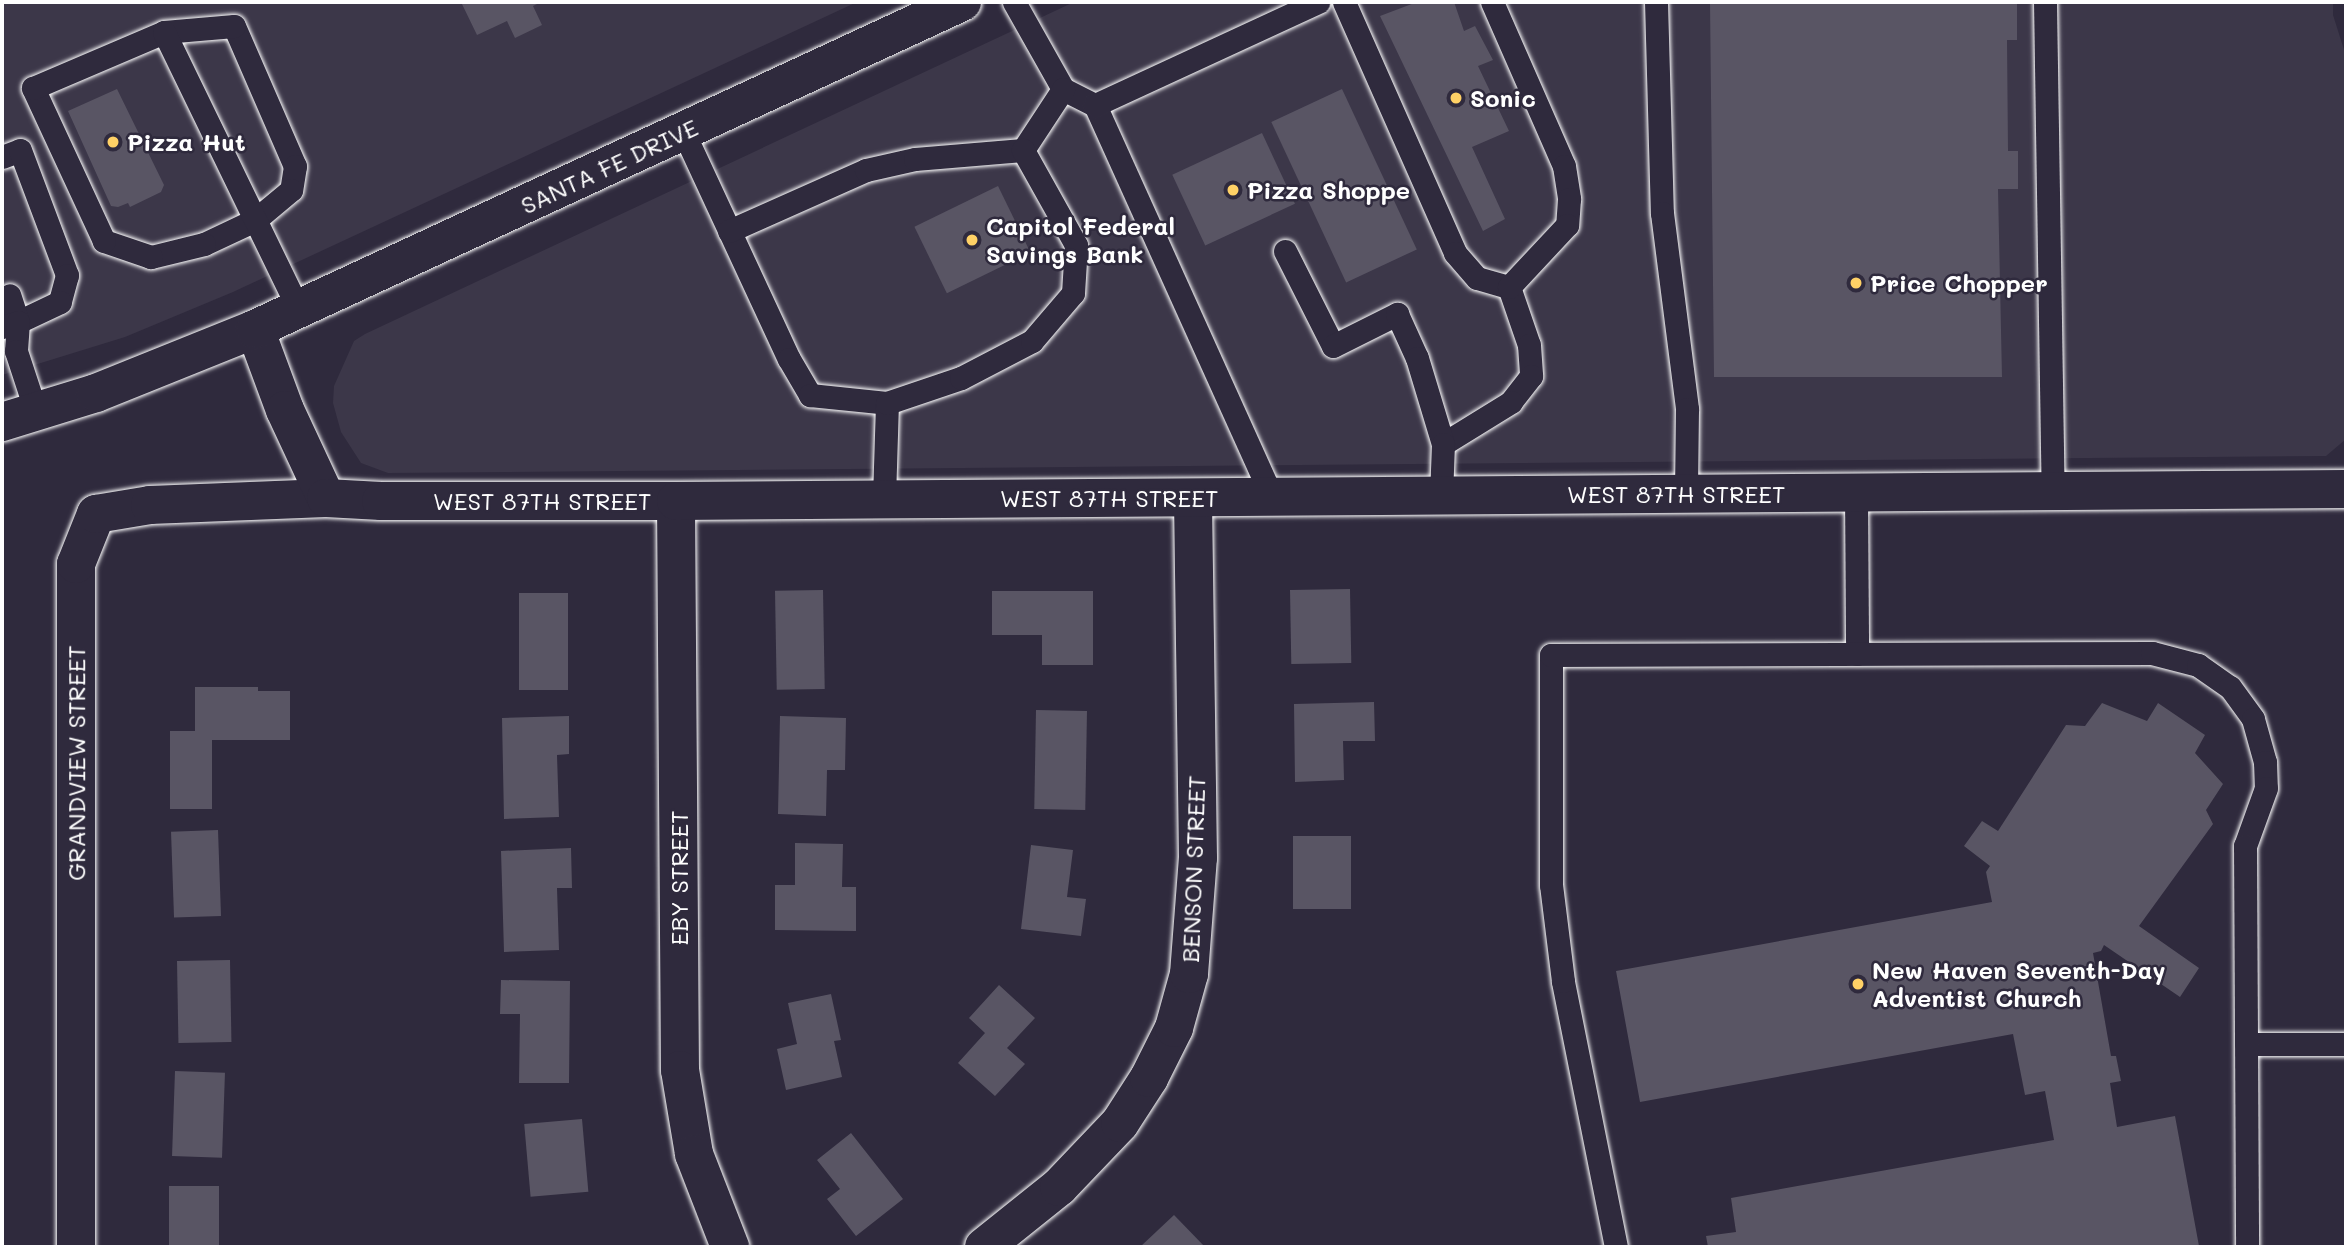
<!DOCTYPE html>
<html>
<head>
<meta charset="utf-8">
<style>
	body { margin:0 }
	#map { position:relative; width:2348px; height:1249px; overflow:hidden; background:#2f2a3d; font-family:Mali,sans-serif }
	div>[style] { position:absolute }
	.built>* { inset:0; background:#3c3749 }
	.building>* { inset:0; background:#595564; transform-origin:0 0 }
	.roads { filter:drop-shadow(0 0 2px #fff) drop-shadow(0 0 2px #fff) }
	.service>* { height:23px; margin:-11.5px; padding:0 11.5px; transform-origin:11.5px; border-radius:11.5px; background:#2f2a3d }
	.minor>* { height:38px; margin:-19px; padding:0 19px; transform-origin:19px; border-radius:19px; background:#2f2a3d }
	.tertiary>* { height:38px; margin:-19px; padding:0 19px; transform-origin:19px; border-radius:19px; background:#2f2a3d }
	.secondary>* { height:38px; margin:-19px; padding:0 19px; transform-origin:19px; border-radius:19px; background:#2f2a3d }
	.dots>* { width:19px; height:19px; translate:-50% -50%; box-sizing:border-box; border:4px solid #2f2a3d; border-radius:50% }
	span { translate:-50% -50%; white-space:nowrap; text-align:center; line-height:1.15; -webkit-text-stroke:5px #2f2a3d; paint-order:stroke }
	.poi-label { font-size:24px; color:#fff; font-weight:700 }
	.left { translate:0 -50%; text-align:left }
	.street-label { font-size:24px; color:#fff }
	.frame { position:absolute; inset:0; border:4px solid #fff; pointer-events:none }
</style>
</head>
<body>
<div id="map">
	<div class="built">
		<div style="clip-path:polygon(2px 2px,857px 2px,233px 292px,125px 337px,2px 375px)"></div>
		<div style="clip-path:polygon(1074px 2px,2333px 2px,2333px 15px,2346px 56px,2346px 439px,2326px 456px,388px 473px,361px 463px,341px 432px,333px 403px,334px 386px,354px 341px,365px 334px)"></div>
	</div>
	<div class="building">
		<div style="clip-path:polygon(461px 2px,541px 2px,533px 6px,542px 25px,515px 38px,507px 21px,477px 35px)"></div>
		<div style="clip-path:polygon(1417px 2px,1454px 2px,1464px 31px,1475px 26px,1493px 60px,1478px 66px,1509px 131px,1472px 147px,1505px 219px,1483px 231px,1380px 16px)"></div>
		<div style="clip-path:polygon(1710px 2px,2017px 2px,2017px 40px,2007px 40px,2008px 151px,2018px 151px,2018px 189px,1998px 189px,2002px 377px,1714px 377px)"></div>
		<div style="clip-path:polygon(117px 89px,164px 185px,161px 192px,130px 207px,128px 203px,118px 207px,111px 206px,68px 111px)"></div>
		<div style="left:1342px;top:89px;width:177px;height:78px;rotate:65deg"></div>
		<div style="left:1262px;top:133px;width:78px;height:99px;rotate:65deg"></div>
		<div style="left:998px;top:186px;width:74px;height:93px;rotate:64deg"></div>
		<div style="left:1350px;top:589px;width:74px;height:60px;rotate:89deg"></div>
		<div style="left:823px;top:590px;width:99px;height:48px;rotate:89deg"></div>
		<div style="clip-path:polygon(992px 591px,1093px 591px,1093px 665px,1042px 665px,1042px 635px,992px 635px)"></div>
		<div style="left:519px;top:593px;width:49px;height:97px"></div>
		<div style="clip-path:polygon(195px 687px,258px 687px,258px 691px,290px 691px,290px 740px,212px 740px,212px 809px,170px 809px,170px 731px,195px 731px)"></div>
		<div style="clip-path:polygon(1374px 702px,1375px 741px,1343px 741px,1344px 780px,1295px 782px,1294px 704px)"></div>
		<div style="clip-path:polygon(2102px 703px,2147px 721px,2158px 703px,2205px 735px,2195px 753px,2223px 784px,2206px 810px,2213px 824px,2139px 926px,2199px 968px,2180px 997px,2104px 945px,2101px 951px,2093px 953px,2111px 1056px,2116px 1056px,2121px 1081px,2110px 1083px,2117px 1127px,2175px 1116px,2199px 1246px,1708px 1247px,1706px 1236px,1736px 1232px,1731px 1198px,2054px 1140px,2045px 1091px,2025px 1095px,2013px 1034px,1640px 1102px,1616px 971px,1992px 902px,1986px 872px,1990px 866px,1964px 846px,1982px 821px,1998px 831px,2066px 725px,2085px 726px)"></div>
		<div style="left:1036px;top:710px;width:51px;height:99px;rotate:1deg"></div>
		<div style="clip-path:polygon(569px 716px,569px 754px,557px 755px,559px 817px,504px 819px,502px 718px)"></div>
		<div style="clip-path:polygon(780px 716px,846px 718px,845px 770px,827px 770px,826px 816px,778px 814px)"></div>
		<div style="left:218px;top:830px;width:86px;height:47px;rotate:88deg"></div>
		<div style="left:1293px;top:836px;width:58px;height:73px"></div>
		<div style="clip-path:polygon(795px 843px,843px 844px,842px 887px,856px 887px,856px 931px,775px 930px,775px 885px,795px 885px)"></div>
		<div style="clip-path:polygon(1031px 845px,1073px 850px,1067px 897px,1086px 899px,1081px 936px,1021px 929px)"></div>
		<div style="clip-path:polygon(571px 848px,572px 888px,557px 888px,559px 950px,504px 952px,501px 851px)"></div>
		<div style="left:230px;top:960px;width:82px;height:53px;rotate:89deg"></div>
		<div style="clip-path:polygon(501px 980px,570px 981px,569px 1083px,519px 1083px,520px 1014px,500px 1014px)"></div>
		<div style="clip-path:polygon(999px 985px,1035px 1018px,1007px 1048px,1025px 1064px,995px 1096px,958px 1063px,985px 1033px,969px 1018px)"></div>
		<div style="clip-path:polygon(831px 994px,841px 1040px,834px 1041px,842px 1077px,786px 1090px,777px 1049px,797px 1044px,788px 1003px)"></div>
		<div style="left:175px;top:1071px;width:50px;height:85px;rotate:2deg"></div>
		<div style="left:582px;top:1119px;width:73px;height:58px;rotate:85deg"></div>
		<div style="clip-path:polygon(851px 1133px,903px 1199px,856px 1236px,827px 1199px,840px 1189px,817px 1160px)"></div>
		<div style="left:169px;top:1186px;width:50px;height:61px"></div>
		<div style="clip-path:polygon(1174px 1215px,1205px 1247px,1140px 1247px)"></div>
	</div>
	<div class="roads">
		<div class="service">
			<div style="left:1014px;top:2px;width:100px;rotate:60.6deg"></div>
			<div style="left:1063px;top:89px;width:36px;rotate:27deg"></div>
			<div style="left:1344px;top:2px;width:274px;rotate:66.1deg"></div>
			<div style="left:1455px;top:253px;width:33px;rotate:49deg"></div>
			<div style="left:1477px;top:278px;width:33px;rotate:16deg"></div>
			<div style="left:1509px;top:287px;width:61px;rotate:71deg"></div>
			<div style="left:1529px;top:345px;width:31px;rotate:86deg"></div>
			<div style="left:1531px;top:376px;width:33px;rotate:128deg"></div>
			<div style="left:1511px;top:402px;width:80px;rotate:148.3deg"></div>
			<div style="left:1492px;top:2px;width:179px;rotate:66.3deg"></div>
			<div style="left:1564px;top:166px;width:33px;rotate:81deg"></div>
			<div style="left:1569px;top:199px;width:26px;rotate:94deg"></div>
			<div style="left:1567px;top:225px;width:85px;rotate:133.1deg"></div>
			<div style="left:1656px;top:2px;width:211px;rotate:88.4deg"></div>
			<div style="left:1662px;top:213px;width:198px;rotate:82.7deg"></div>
			<div style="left:1687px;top:409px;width:85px;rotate:90.7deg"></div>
			<div style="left:2045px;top:2px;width:489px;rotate:89.1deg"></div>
			<div style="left:234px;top:26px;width:153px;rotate:66.5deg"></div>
			<div style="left:295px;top:166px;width:24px;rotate:99deg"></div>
			<div style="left:291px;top:190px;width:47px;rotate:140.2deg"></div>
			<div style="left:255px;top:220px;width:56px;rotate:154.8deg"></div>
			<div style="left:204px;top:244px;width:55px;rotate:166.2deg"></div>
			<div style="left:151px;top:257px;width:50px;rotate:-161.2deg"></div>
			<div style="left:104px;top:241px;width:169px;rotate:-114.9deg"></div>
			<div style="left:33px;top:88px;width:142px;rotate:-23.1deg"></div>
			<div style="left:164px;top:32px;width:70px;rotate:-4.9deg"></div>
			<div style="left:164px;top:32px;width:309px;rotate:64.1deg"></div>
			<div style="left:683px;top:131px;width:251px;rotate:65.1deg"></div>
			<div style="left:789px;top:359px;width:42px;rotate:59.7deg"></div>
			<div style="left:810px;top:395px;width:77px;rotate:5.9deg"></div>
			<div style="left:887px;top:403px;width:97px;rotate:91.8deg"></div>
			<div style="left:1023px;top:150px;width:73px;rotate:-56.7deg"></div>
			<div style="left:2px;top:157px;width:19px;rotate:-21deg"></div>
			<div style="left:20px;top:150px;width:134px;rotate:69.4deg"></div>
			<div style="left:67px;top:275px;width:28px;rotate:105deg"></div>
			<div style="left:60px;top:302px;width:47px;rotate:154.5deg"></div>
			<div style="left:18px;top:322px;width:28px;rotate:-108deg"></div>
			<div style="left:729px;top:231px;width:150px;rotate:-24deg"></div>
			<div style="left:866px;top:170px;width:50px;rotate:-12.7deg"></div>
			<div style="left:915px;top:159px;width:108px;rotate:-4.8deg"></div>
			<div style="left:1285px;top:251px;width:106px;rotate:63.2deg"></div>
			<div style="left:1333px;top:346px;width:72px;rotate:-26.6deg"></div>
			<div style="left:1397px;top:314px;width:48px;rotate:65.6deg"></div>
			<div style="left:1417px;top:358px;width:90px;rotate:73.2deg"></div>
			<div style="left:1443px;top:444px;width:52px;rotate:92.2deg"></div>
			<div style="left:2px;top:327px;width:17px;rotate:-17deg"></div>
			<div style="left:18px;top:322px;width:29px;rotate:94deg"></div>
			<div style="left:16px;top:351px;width:64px;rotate:71.8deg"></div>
			<div style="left:887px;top:403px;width:78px;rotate:-18.7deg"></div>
			<div style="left:961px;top:378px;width:80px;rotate:-27.5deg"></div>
			<div style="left:1032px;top:341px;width:63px;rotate:-49.5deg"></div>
			<div style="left:1073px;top:293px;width:48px;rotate:-86.4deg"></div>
			<div style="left:1076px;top:245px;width:109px;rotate:-119.2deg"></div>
			<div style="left:1856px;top:493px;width:161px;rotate:89.6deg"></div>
			<div style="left:1272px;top:497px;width:430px;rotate:-114.3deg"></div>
			<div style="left:1095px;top:105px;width:246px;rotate:-24.8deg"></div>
			<div style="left:2246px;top:1044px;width:100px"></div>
			<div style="left:1616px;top:1247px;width:271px;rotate:-101.3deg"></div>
			<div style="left:1563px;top:981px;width:97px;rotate:-97.1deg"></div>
			<div style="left:1551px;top:885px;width:230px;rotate:-90deg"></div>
			<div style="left:1551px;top:655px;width:601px;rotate:-0.19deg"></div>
			<div style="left:2152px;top:653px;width:48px;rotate:14.6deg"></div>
			<div style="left:2198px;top:665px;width:39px;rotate:35deg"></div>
			<div style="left:2230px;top:687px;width:39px;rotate:54deg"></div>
			<div style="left:2253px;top:719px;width:45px;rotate:74.4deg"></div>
			<div style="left:2265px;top:762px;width:26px;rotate:88deg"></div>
			<div style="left:2266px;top:788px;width:62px;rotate:109.9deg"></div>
			<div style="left:2245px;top:846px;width:401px;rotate:89.7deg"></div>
		</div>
		<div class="minor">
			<div style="left:676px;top:501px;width:569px;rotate:89.6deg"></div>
			<div style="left:680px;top:1070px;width:85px;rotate:80.5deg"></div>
			<div style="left:694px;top:1154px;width:100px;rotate:68.8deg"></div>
			<div style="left:76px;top:1247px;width:683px;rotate:-90deg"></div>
			<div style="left:76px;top:564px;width:54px;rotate:-68.2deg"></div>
			<div style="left:96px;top:514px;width:55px;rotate:-9.5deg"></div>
			<div style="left:150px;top:505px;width:176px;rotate:-2.3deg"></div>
			<div style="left:984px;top:1247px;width:96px;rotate:-38.7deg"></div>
			<div style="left:1059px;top:1187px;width:88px;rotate:-46.4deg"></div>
			<div style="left:1120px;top:1123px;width:54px;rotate:-57.2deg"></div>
			<div style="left:1149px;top:1078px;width:56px;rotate:-63.4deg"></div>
			<div style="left:1174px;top:1028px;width:56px;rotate:-74.5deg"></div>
			<div style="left:1189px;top:974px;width:116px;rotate:-85.6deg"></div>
			<div style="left:1198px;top:858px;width:360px;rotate:-90.8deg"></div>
		</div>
		<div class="tertiary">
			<div style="left:255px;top:329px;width:86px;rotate:69.7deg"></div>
			<div style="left:285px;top:410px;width:97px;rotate:65deg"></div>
			<div style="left:326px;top:498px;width:55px;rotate:3.1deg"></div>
			<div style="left:381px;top:501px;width:295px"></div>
			<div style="left:676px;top:501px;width:1670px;rotate:-0.41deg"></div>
		</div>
		<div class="secondary">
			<div style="left:2px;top:422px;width:98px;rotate:-17.1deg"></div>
			<div style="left:96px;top:393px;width:171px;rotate:-21.9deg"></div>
			<div style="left:255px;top:329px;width:779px;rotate:-24.82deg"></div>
		</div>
	</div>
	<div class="dots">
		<div style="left:1456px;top:98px;background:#ffd166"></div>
		<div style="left:113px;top:142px;background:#ffd166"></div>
		<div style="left:1233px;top:190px;background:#ffd166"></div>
		<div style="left:972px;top:240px;background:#ffd166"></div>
		<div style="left:1856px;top:283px;background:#ffd166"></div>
		<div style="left:1858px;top:984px;background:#ffd166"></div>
	</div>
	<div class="poi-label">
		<span class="left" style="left:1470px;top:98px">Sonic</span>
		<span class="left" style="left:127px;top:142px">Pizza Hut</span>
		<span class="left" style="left:1247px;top:190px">Pizza Shoppe</span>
		<span class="left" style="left:986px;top:240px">Capitol Federal<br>Savings Bank</span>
		<span class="left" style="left:1870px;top:283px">Price Chopper</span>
		<span class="left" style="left:1872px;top:984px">New Haven Seventh-Day<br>Adventist Church</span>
	</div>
	<div class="street-label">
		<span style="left:609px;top:166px;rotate:-25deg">SANTA FE DRIVE</span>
		<span style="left:1676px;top:494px">WEST 87TH STREET</span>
		<span style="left:1109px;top:498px">WEST 87TH STREET</span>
		<span style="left:542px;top:501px">WEST 87TH STREET</span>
		<span style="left:76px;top:763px;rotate:-90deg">GRANDVIEW STREET</span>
		<span style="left:1193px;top:869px;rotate:-88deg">BENSON STREET</span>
		<span style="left:679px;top:878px;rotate:-90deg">EBY STREET</span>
	</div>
	<div class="frame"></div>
</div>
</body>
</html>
